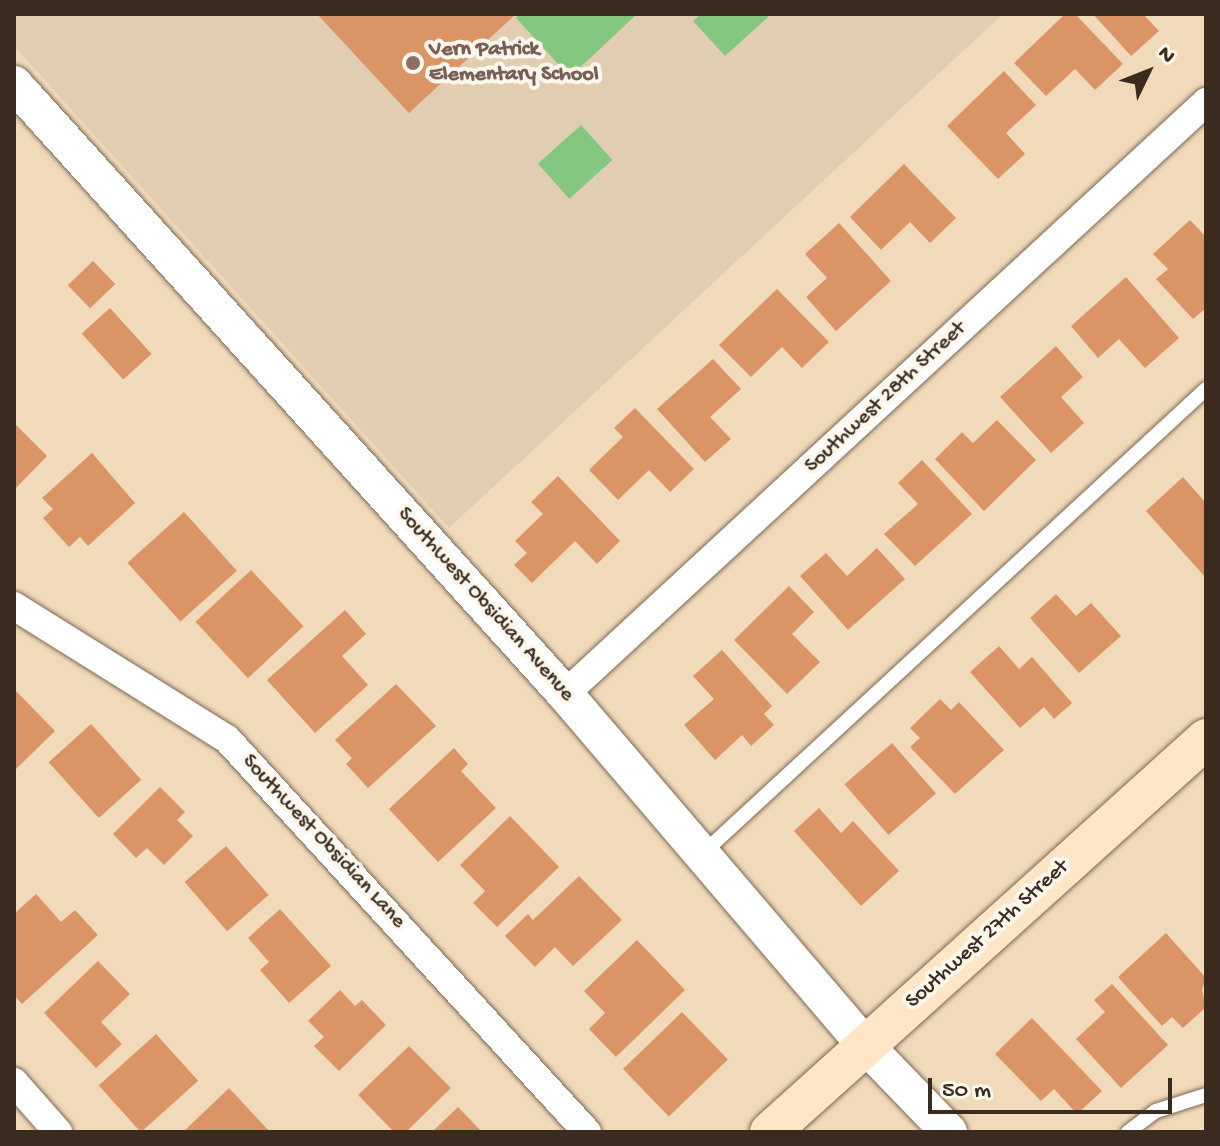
<!DOCTYPE html>
<html>
<head>
<meta charset="utf-8">
<style>
	body { margin:0 }
	#map { position:relative; width:1220px; height:1146px; overflow:hidden; background:#f1daba; font-family:"Gochi Hand",sans-serif }
	div>[style] { position:absolute }
	.built>* { inset:0; background:#e1cdb1 }
	.green>* { inset:0; background:#85c77f; transform-origin:0 0 }
	.building>* { inset:0; background:#da9465; transform-origin:0 0 }
	.roads { filter:drop-shadow(0 0 2px #7b6855) drop-shadow(0 0 2px #7b6855) }
	.service>* { height:14px; margin:-7px; padding:0 7px; transform-origin:7px; border-radius:7px; background:#fff }
	.minor>* { height:28px; margin:-14px; padding:0 14px; transform-origin:14px; border-radius:14px; background:#fff }
	.tertiary>* { height:36px; margin:-18px; padding:0 18px; transform-origin:18px; border-radius:18px; background:#fff }
	.secondary>* { height:40px; margin:-20px; padding:0 20px; transform-origin:20px; border-radius:20px; background:#fde5c5 }
	.dots>* { width:22px; height:22px; translate:-50% -50%; box-sizing:border-box; border:4px solid #fbf7ec; border-radius:50% }
	span { translate:-50% -50%; white-space:nowrap; text-align:center; line-height:1.15; -webkit-text-stroke:8px #fbf7ec; paint-order:stroke }
	.education-label { font-size:22px; color:#785e54; font-weight:700 }
	.left { translate:0 -50%; text-align:left }
	.street-label { font-size:22px; color:#3b2a1e }
	.frame { position:absolute; inset:0; border:16px solid #3b2a1e; pointer-events:none }
	.north { position:absolute; left:1108px; top:32px; width:80px; height:80px; -webkit-text-stroke:6px #fbf7ec; paint-order:stroke; rotate:47deg; font-size:22px; font-weight:700; line-height:32px; text-align:center; color:#3b2a1e }
	.north::after { content:''; display:block; margin:auto; width:28px; height:36px; background:#3b2a1e; clip-path:polygon(50% 0,100% 100%,50% 72%,0 100%) }
	.scale { position:absolute; left:928px; top:1078px; width:244px; height:36px; box-sizing:border-box; border:4px solid #3b2a1e; border-top:0; padding-left:10px; font-size:24px; line-height:28px; white-space:nowrap; color:#3b2a1e; -webkit-text-stroke:6px #fbf7ec; paint-order:stroke }
</style>
</head>
<body>
<div id="map">
	<div class="built">
		<div style="clip-path:polygon(14px 14px,1003px 14px,449px 528px,14px 46px)"></div>
	</div>
	<div class="green">
		<div style="clip-path:polygon(520px 14px,637px 14px,570px 77px,516px 18px)"></div>
		<div style="clip-path:polygon(701px 14px,765px 14px,768px 17px,725px 56px,693px 21px)"></div>
		<div style="left:581px;top:125px;width:47px;height:58px;rotate:48deg"></div>
	</div>
	<div class="building">
		<div style="clip-path:polygon(317px 14px,516px 14px,409px 113px)"></div>
		<div style="clip-path:polygon(1065px 14px,1075px 14px,1123px 64px,1095px 90px,1075px 69px,1046px 96px,1014px 63px)"></div>
		<div style="clip-path:polygon(1093px 14px,1143px 14px,1159px 31px,1131px 56px)"></div>
		<div style="clip-path:polygon(1004px 71px,1036px 105px,1006px 133px,1025px 154px,998px 179px,947px 126px)"></div>
		<div style="clip-path:polygon(904px 164px,956px 218px,930px 243px,910px 222px,881px 250px,850px 217px)"></div>
		<div style="clip-path:polygon(1190px 220px,1206px 237px,1206px 308px,1193px 319px,1156px 279px,1168px 269px,1153px 254px)"></div>
		<div style="clip-path:polygon(839px 223px,891px 281px,836px 331px,806px 297px,827px 278px,805px 254px)"></div>
		<div style="left:93px;top:261px;width:32px;height:35px;rotate:46deg"></div>
		<div style="clip-path:polygon(1126px 277px,1179px 338px,1145px 368px,1119px 339px,1098px 358px,1071px 326px)"></div>
		<div style="clip-path:polygon(777px 289px,829px 342px,802px 368px,782px 347px,751px 377px,719px 345px)"></div>
		<div style="left:110px;top:308px;width:62px;height:38px;rotate:48deg"></div>
		<div style="clip-path:polygon(1056px 346px,1083px 377px,1061px 397px,1084px 423px,1051px 453px,1000px 397px)"></div>
		<div style="clip-path:polygon(713px 359px,741px 389px,710px 417px,731px 439px,705px 462px,657px 409px)"></div>
		<div style="clip-path:polygon(635px 408px,694px 469px,670px 492px,649px 470px,618px 500px,589px 470px,623px 437px,614px 428px)"></div>
		<div style="clip-path:polygon(997px 420px,1036px 460px,984px 511px,935px 459px,962px 432px,973px 443px)"></div>
		<div style="clip-path:polygon(14px 423px,47px 456px,14px 490px)"></div>
		<div style="clip-path:polygon(92px 453px,135px 503px,88px 546px,80px 537px,69px 547px,43px 518px,53px 509px,42px 498px)"></div>
		<div style="clip-path:polygon(922px 460px,972px 514px,915px 566px,884px 534px,918px 504px,898px 483px)"></div>
		<div style="clip-path:polygon(558px 476px,620px 541px,597px 564px,575px 541px,532px 583px,514px 565px,527px 553px,515px 541px,543px 514px,531px 502px)"></div>
		<div style="clip-path:polygon(1183px 477px,1206px 503px,1206px 578px,1146px 511px)"></div>
		<div style="left:184px;top:512px;width:79px;height:76px;rotate:48deg"></div>
		<div style="clip-path:polygon(877px 548px,905px 579px,848px 630px,800px 576px,826px 553px,847px 576px)"></div>
		<div style="left:251px;top:570px;width:77px;height:76px;rotate:47deg"></div>
		<div style="clip-path:polygon(789px 586px,814px 612px,792px 634px,820px 662px,787px 694px,734px 640px)"></div>
		<div style="clip-path:polygon(1056px 594px,1076px 616px,1091px 603px,1121px 636px,1079px 673px,1030px 618px)"></div>
		<div style="clip-path:polygon(345px 610px,366px 634px,342px 656px,368px 685px,315px 733px,267px 680px)"></div>
		<div style="clip-path:polygon(999px 646px,1019px 669px,1032px 657px,1072px 703px,1054px 719px,1044px 707px,1020px 728px,970px 672px)"></div>
		<div style="clip-path:polygon(722px 650px,772px 706px,764px 714px,774px 725px,751px 746px,742px 735px,715px 760px,684px 725px,714px 699px,693px 676px)"></div>
		<div style="clip-path:polygon(396px 684px,436px 726px,368px 788px,346px 764px,352px 758px,335px 740px)"></div>
		<div style="clip-path:polygon(14px 689px,55px 731px,14px 771px)"></div>
		<div style="clip-path:polygon(940px 699px,951px 710px,959px 702px,1004px 750px,955px 794px,910px 747px,920px 738px,910px 728px)"></div>
		<div style="left:91px;top:724px;width:75px;height:57px;rotate:48deg"></div>
		<div style="left:892px;top:743px;width:67px;height:63px;rotate:49deg"></div>
		<div style="clip-path:polygon(454px 748px,468px 764px,461px 771px,496px 808px,438px 862px,389px 809px)"></div>
		<div style="clip-path:polygon(160px 787px,185px 812px,177px 820px,193px 836px,164px 865px,147px 848px,136px 858px,113px 834px)"></div>
		<div style="clip-path:polygon(819px 808px,841px 833px,853px 821px,899px 871px,861px 906px,794px 831px)"></div>
		<div style="clip-path:polygon(510px 816px,559px 867px,497px 927px,473px 903px,485px 891px,460px 865px)"></div>
		<div style="left:226px;top:846px;width:65px;height:55px;rotate:49deg"></div>
		<div style="clip-path:polygon(579px 876px,622px 920px,573px 966px,555px 947px,535px 967px,505px 936px,528px 914px,533px 920px)"></div>
		<div style="clip-path:polygon(36px 894px,61px 922px,75px 910px,98px 935px,22px 1004px,14px 995px,14px 914px)"></div>
		<div style="clip-path:polygon(280px 909px,331px 966px,289px 1003px,260px 970px,269px 962px,248px 938px)"></div>
		<div style="clip-path:polygon(1166px 933px,1206px 978px,1202px 990px,1206px 1007px,1183px 1028px,1172px 1017px,1162px 1026px,1118px 977px)"></div>
		<div style="clip-path:polygon(637px 940px,685px 990px,616px 1057px,589px 1029px,605px 1013px,584px 991px)"></div>
		<div style="clip-path:polygon(98px 961px,130px 994px,101px 1022px,122px 1044px,96px 1068px,44px 1013px)"></div>
		<div style="clip-path:polygon(1112px 984px,1168px 1045px,1121px 1088px,1076px 1039px,1105px 1012px,1094px 1000px)"></div>
		<div style="clip-path:polygon(340px 990px,355px 1006px,362px 1000px,386px 1025px,339px 1071px,314px 1046px,324px 1037px,308px 1021px)"></div>
		<div style="left:682px;top:1012px;width:66px;height:82px;rotate:46deg"></div>
		<div style="clip-path:polygon(1032px 1018px,1102px 1091px,1077px 1114px,1054px 1089px,1041px 1101px,995px 1054px)"></div>
		<div style="left:156px;top:1034px;width:63px;height:77px;rotate:48deg"></div>
		<div style="clip-path:polygon(409px 1046px,451px 1088px,406px 1132px,394px 1132px,358px 1095px)"></div>
		<div style="clip-path:polygon(229px 1088px,270px 1132px,183px 1132px)"></div>
		<div style="clip-path:polygon(458px 1107px,482px 1132px,432px 1132px)"></div>
	</div>
	<div class="roads">
		<div class="service">
			<div style="left:702px;top:854px;width:686px;rotate:-42.7deg"></div>
			<div style="left:1128px;top:1132px;width:35px;rotate:-37deg"></div>
			<div style="left:1156px;top:1111px;width:52px;rotate:-17.7deg"></div>
		</div>
		<div class="minor">
			<div style="left:14px;top:606px;width:251px;rotate:32deg"></div>
			<div style="left:227px;top:739px;width:533px;rotate:47.51deg"></div>
			<div style="left:565px;top:694px;width:873px;rotate:-42.72deg"></div>
			<div style="left:14px;top:1082px;width:67px;rotate:48.7deg"></div>
		</div>
		<div class="tertiary">
			<div style="left:14px;top:84px;width:822px;rotate:47.91deg"></div>
			<div style="left:565px;top:694px;width:462px;rotate:49.5deg"></div>
			<div style="left:865px;top:1045px;width:121px;rotate:46deg"></div>
		</div>
		<div class="secondary">
			<div style="left:770px;top:1132px;width:587px;rotate:-42.03deg"></div>
		</div>
	</div>
	<div class="dots">
		<div style="left:413px;top:63px;background:#8d6e63"></div>
	</div>
	<div class="education-label">
		<span class="left" style="left:429px;top:63px">Vern Patrick<br>Elementary School</span>
	</div>
	<div class="street-label">
		<span style="left:886px;top:398px;rotate:-43deg">Southwest 28th Street</span>
		<span style="left:485px;top:605px;rotate:48deg">Southwest Obsidian Avenue</span>
		<span style="left:323px;top:842px;rotate:47deg">Southwest Obsidian Lane</span>
		<span style="left:988px;top:935px;rotate:-42deg">Southwest 27th Street</span>
	</div>
	<div class="frame"></div>
	<div class="north">N</div>
	<div class="scale">50 m</div>
</div>
</body>
</html>
